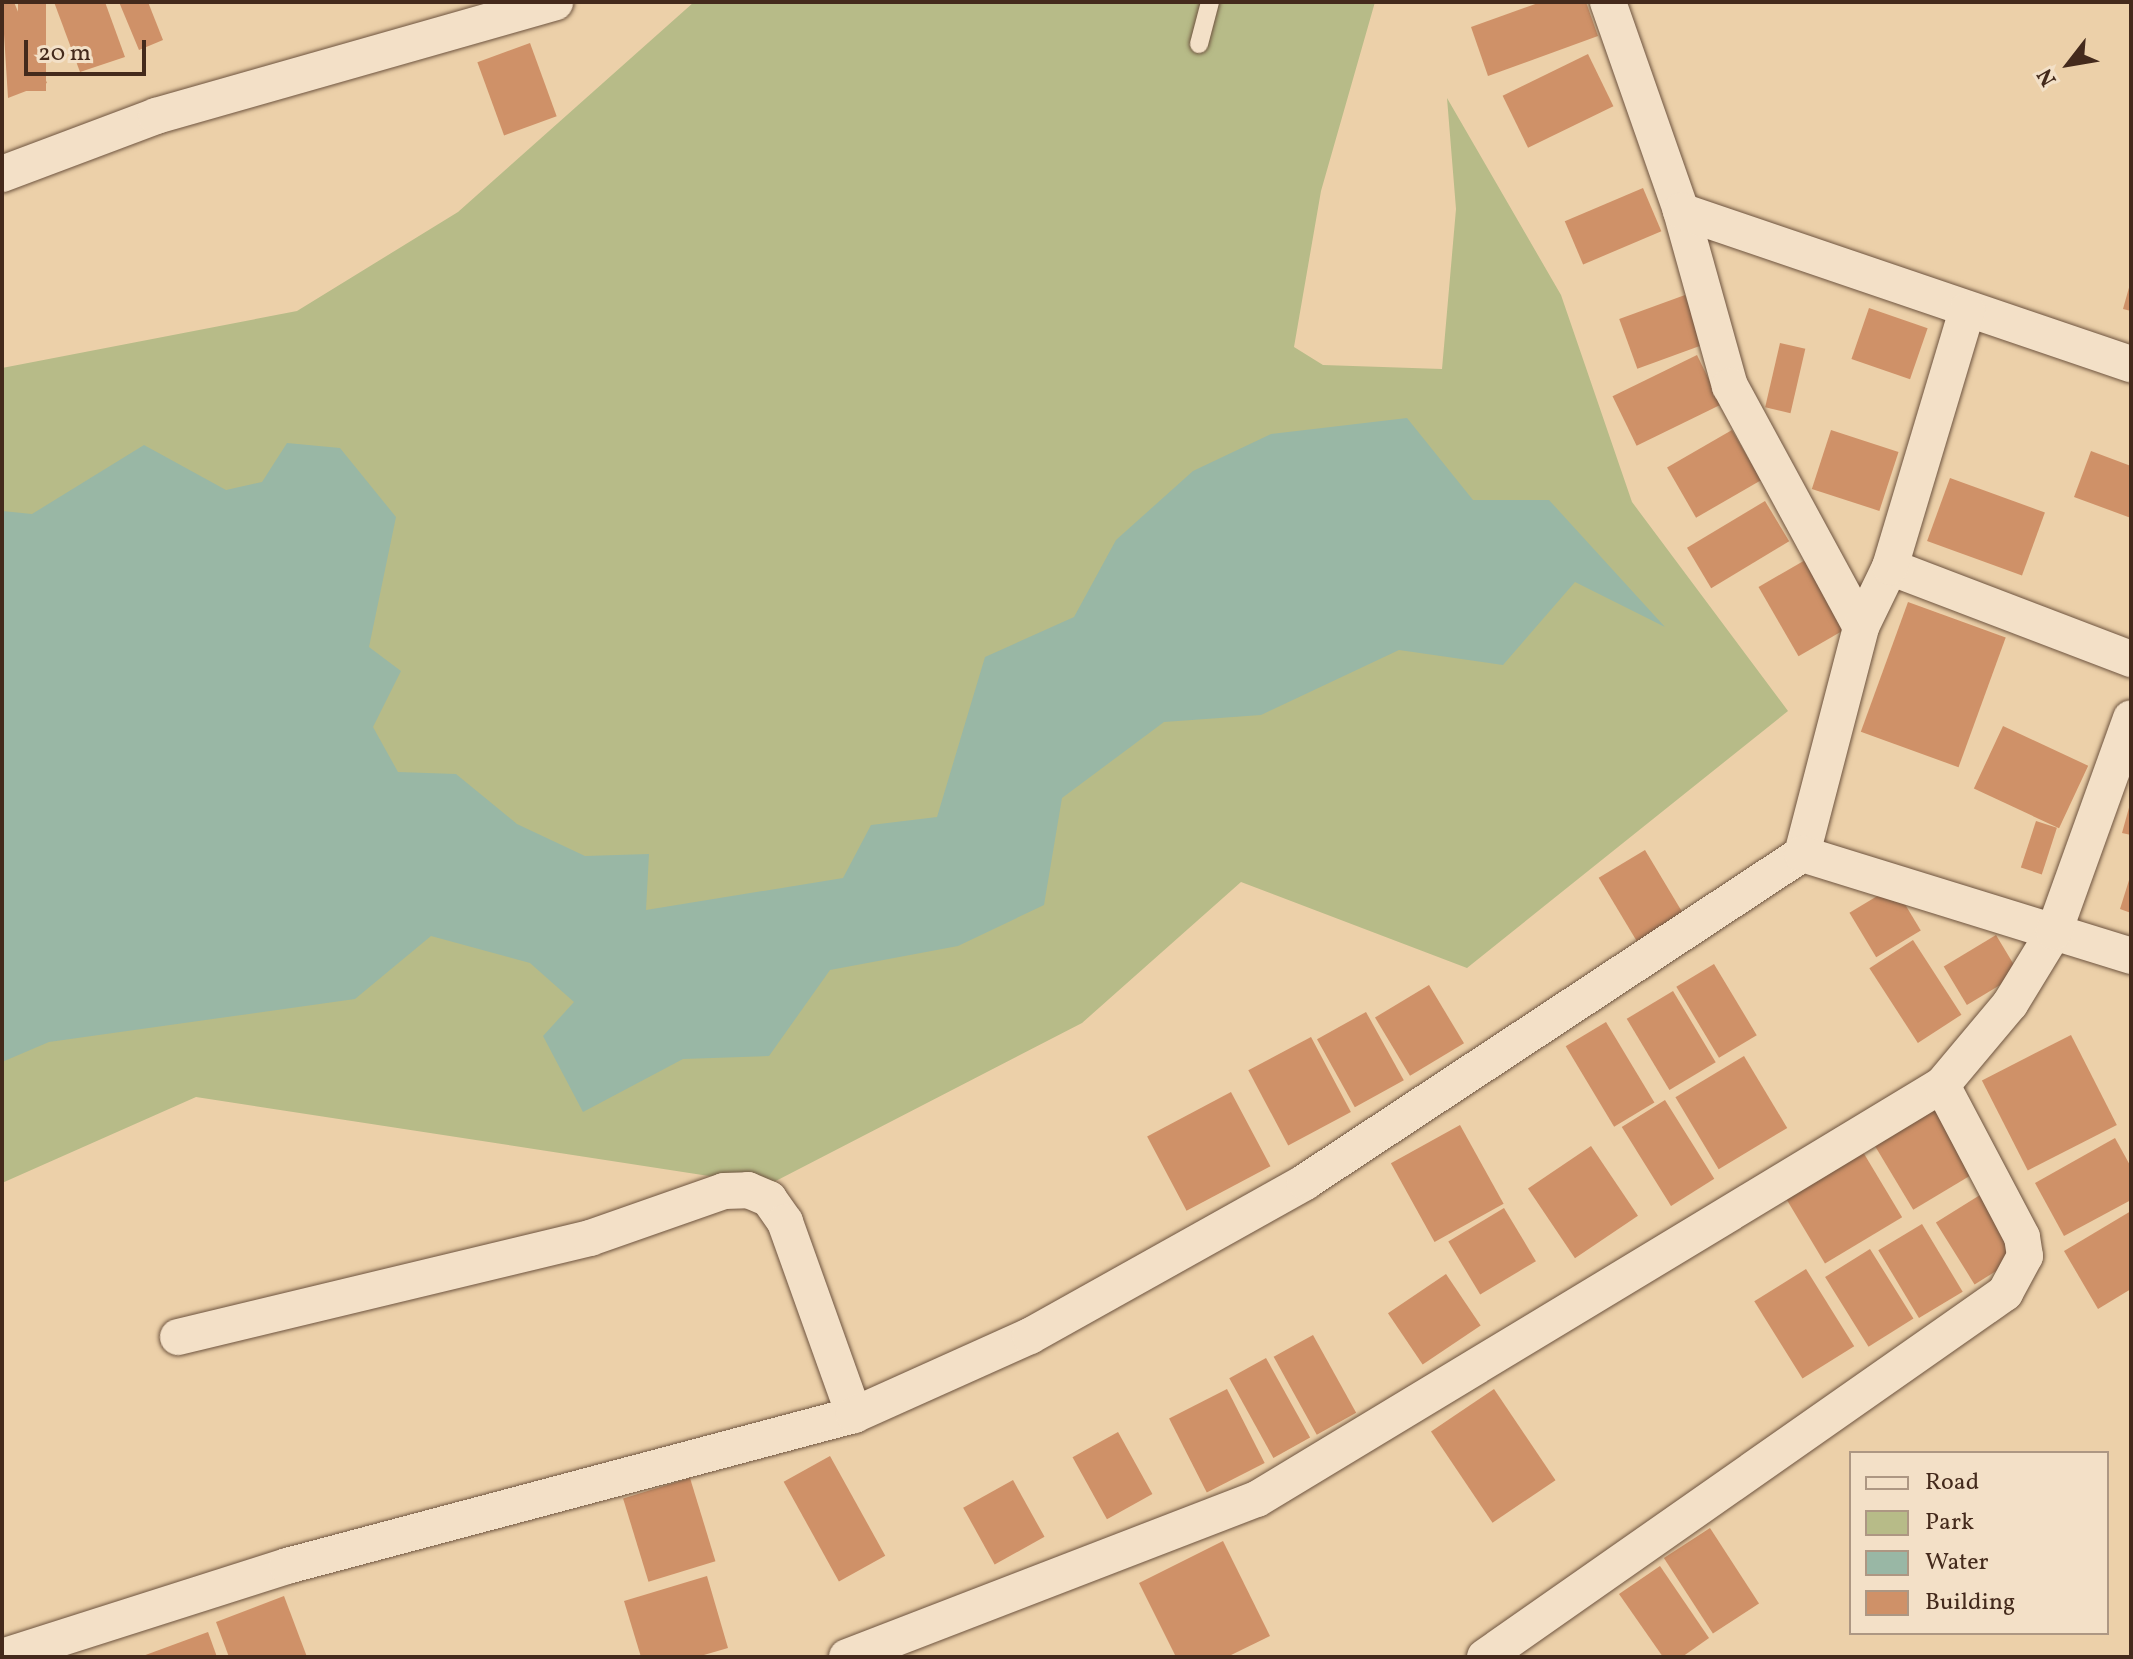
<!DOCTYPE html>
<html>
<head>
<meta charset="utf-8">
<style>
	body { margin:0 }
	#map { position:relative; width:2133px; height:1659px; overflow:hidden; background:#ecd0a9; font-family:Vollkorn,serif }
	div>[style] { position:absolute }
	.green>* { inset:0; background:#b7bb88 }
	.water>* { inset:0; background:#99b7a5 }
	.building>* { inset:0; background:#cf9168; transform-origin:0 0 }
	.roads { filter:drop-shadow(0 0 2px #6e543f) drop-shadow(0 0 2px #6e543f) }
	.lane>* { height:18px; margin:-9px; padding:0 9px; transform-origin:9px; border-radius:9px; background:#f3e0c7 }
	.street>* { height:36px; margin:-18px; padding:0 18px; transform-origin:18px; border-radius:18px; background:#f3e0c7 }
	span { translate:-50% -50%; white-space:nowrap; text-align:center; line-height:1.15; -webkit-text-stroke:8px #f3e0c7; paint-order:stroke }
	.frame { position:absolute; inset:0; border:4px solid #442a1c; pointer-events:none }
	.legend { position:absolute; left:1849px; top:1451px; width:260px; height:184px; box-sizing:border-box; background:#f3e0c7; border:2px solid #ad9783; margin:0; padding:10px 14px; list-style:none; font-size:24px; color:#442a1c }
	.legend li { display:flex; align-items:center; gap:16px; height:40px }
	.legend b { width:40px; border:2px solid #ad9783 }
	.north { position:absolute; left:2029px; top:24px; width:80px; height:80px; -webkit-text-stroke:6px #f3e0c7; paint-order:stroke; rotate:239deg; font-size:22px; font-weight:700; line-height:32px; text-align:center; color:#442a1c }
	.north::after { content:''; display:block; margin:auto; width:28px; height:36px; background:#442a1c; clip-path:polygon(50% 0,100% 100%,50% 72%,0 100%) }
	.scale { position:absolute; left:24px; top:40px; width:122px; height:36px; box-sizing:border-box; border:4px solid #442a1c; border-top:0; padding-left:10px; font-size:24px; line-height:28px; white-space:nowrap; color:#442a1c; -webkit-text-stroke:6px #f3e0c7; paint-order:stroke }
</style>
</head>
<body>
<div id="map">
	<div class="green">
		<div style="clip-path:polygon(694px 2px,1375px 2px,1321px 191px,1294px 347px,1323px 365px,1442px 369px,1456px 209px,1447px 98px,1561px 295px,1632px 502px,1788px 711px,1467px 968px,1241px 882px,1082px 1023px,768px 1185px,196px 1097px,2px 1183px,2px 368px,297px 311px,458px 212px)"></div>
	</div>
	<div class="water">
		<div style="clip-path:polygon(1407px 418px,1473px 500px,1549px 500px,1665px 627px,1575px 582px,1503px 665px,1399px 650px,1261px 715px,1164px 722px,1062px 798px,1044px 905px,958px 946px,830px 970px,769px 1056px,683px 1059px,583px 1112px,543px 1036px,574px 1002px,530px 963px,431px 936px,355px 999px,49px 1042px,2px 1062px,2px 511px,32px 514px,144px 445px,226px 490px,262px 482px,287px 443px,340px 448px,396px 517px,369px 647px,401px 671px,373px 727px,398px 772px,456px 774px,517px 824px,585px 856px,649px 854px,646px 910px,843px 878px,871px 825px,937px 817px,985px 657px,1074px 617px,1116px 540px,1193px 471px,1271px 434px)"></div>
	</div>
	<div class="building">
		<div style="clip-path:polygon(2px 2px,14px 2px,47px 83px,8px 98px)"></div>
		<div style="left:18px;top:2px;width:28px;height:89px"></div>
		<div style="clip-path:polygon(54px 2px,105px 2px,125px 57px,80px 72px)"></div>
		<div style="clip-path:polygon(119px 2px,148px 2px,163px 40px,139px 50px)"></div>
		<div style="clip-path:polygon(1541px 2px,1586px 2px,1598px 36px,1488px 76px,1471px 27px)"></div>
		<div style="left:530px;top:43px;width:78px;height:56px;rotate:70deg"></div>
		<div style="left:1588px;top:54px;width:58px;height:95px;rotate:64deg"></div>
		<div style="left:1643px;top:188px;width:47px;height:85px;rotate:67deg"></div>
		<div style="clip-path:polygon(2130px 284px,2131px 284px,2131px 311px,2123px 309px)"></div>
		<div style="left:1685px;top:295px;width:53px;height:70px;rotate:70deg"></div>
		<div style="left:1869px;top:308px;width:62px;height:54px;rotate:19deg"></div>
		<div style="left:1780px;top:343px;width:26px;height:66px;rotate:13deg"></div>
		<div style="left:1697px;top:355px;width:55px;height:94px;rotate:64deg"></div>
		<div style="left:1732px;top:430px;width:58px;height:75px;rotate:60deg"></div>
		<div style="left:1831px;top:430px;width:71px;height:62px;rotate:18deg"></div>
		<div style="clip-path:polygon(2091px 451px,2131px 466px,2131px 518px,2074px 497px)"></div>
		<div style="left:1950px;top:478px;width:101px;height:67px;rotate:20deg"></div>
		<div style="left:1765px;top:501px;width:47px;height:91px;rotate:59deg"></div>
		<div style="left:1807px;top:559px;width:80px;height:56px;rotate:60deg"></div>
		<div style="left:1908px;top:602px;width:104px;height:138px;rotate:20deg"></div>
		<div style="left:2003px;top:726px;width:94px;height:69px;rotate:25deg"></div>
		<div style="clip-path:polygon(2130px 804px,2131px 804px,2131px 835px,2122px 833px)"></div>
		<div style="left:2036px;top:821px;width:22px;height:49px;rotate:18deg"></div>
		<div style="left:1645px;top:850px;width:74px;height:54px;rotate:59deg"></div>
		<div style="clip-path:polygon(2130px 877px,2131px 877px,2131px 913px,2120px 909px)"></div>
		<div style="left:1894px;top:886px;width:52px;height:52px;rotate:59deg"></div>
		<div style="left:1996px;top:935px;width:45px;height:61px;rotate:59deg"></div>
		<div style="left:1913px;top:940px;width:89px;height:52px;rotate:57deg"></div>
		<div style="left:1714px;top:964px;width:83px;height:44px;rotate:59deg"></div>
		<div style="left:1429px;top:985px;width:68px;height:63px;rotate:59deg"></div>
		<div style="left:1673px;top:991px;width:83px;height:54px;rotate:59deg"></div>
		<div style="left:1366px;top:1012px;width:78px;height:56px;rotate:61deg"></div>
		<div style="left:1606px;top:1022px;width:94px;height:47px;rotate:59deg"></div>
		<div style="left:2071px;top:1035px;width:101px;height:100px;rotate:63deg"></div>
		<div style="left:1311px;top:1037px;width:85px;height:71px;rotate:62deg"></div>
		<div style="left:1744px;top:1056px;width:84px;height:80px;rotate:59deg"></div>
		<div style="left:1231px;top:1092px;width:84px;height:95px;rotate:62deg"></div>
		<div style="left:1665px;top:1100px;width:93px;height:51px;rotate:58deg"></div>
		<div style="left:1936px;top:1104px;width:79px;height:74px;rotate:59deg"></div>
		<div style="left:1460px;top:1125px;width:90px;height:79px;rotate:61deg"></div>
		<div style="clip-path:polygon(2115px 1138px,2131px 1167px,2131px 1200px,2064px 1236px,2035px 1183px)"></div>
		<div style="left:1591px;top:1146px;width:84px;height:76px;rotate:56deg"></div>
		<div style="left:1863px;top:1152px;width:76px;height:90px;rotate:59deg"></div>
		<div style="left:1980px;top:1195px;width:73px;height:52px;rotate:58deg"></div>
		<div style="left:1504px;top:1208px;width:62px;height:65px;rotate:59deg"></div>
		<div style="clip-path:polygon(2131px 1211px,2131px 1289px,2098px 1309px,2064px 1251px)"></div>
		<div style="left:1922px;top:1224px;width:79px;height:51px;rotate:59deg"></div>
		<div style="left:1870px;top:1249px;width:82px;height:53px;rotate:58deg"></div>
		<div style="left:1806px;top:1269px;width:91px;height:61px;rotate:58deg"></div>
		<div style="left:1446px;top:1274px;width:62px;height:70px;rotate:56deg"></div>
		<div style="left:1313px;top:1335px;width:89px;height:45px;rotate:61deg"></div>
		<div style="left:1266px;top:1358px;width:91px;height:42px;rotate:61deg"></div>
		<div style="left:1227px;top:1389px;width:83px;height:65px;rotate:63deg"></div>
		<div style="left:1494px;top:1389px;width:110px;height:76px;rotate:56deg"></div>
		<div style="left:1118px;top:1432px;width:71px;height:52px;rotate:61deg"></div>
		<div style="left:830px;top:1456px;width:114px;height:53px;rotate:61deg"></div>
		<div style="left:690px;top:1478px;width:87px;height:70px;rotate:73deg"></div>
		<div style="left:1013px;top:1480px;width:65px;height:57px;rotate:61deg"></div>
		<div style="left:1710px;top:1528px;width:90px;height:55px;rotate:57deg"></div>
		<div style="clip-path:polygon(1223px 1541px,1270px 1636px,1227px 1657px,1176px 1657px,1139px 1583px)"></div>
		<div style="clip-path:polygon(1660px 1566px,1709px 1638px,1682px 1657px,1663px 1657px,1619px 1594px)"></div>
		<div style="clip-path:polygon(707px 1576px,728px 1648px,697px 1657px,641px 1657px,624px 1601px)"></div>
		<div style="clip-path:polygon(284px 1596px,307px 1657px,229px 1657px,216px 1622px)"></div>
		<div style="clip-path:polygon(208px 1632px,217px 1657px,140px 1657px)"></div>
	</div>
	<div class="roads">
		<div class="lane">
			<div style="left:1199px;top:44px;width:43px;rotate:-75.3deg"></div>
		</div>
		<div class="street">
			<div style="left:1608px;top:2px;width:221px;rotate:70.7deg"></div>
			<div style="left:1681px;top:211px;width:182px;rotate:74.4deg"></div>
			<div style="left:1730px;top:386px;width:274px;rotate:61.5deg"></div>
			<div style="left:2px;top:174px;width:165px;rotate:-20.6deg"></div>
			<div style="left:156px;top:116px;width:415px;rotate:-15.9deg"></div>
			<div style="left:1681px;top:211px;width:475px;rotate:18.8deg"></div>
			<div style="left:1890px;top:567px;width:258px;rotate:20.9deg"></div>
			<div style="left:1802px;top:854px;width:235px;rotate:-75.4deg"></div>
			<div style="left:1861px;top:627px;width:67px;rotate:-64.2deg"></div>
			<div style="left:1890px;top:567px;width:268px;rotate:-73.3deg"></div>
			<div style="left:178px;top:1337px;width:424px;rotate:-13.5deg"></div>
			<div style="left:590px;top:1238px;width:142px;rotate:-19.3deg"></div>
			<div style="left:724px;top:1191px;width:24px;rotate:-2deg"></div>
			<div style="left:748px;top:1190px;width:23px;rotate:23deg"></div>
			<div style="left:769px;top:1199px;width:28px;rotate:55deg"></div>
			<div style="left:785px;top:1222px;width:205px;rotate:70.3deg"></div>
			<div style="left:2px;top:1657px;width:299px;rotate:-17.7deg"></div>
			<div style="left:287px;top:1566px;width:587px;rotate:-14.91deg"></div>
			<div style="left:854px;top:1415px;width:193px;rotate:-24.2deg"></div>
			<div style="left:1030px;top:1336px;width:315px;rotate:-29.2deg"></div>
			<div style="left:1305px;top:1182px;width:595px;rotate:-33.42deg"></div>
			<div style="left:1802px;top:854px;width:344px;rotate:17.2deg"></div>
			<div style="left:847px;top:1657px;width:439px;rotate:-21.1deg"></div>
			<div style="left:1257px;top:1499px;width:800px;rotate:-31.15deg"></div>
			<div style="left:1942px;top:1085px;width:106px;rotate:-50deg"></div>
			<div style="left:2010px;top:1004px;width:84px;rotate:-58.6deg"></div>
			<div style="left:2054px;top:932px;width:227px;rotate:-70.2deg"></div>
			<div style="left:1485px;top:1657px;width:635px;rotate:-34.99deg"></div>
			<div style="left:2005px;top:1293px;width:42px;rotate:-61.6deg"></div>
			<div style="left:2025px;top:1256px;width:19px;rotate:-99deg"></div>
			<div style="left:2022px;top:1237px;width:172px;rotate:-117.8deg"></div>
		</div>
	</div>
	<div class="frame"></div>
	<ul class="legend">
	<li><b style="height:10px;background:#f3e0c7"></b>Road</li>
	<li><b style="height:22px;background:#b7bb88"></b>Park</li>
	<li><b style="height:22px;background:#99b7a5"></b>Water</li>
	<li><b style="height:22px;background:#cf9168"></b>Building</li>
	</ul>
	<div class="north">N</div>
	<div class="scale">20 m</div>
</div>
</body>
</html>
